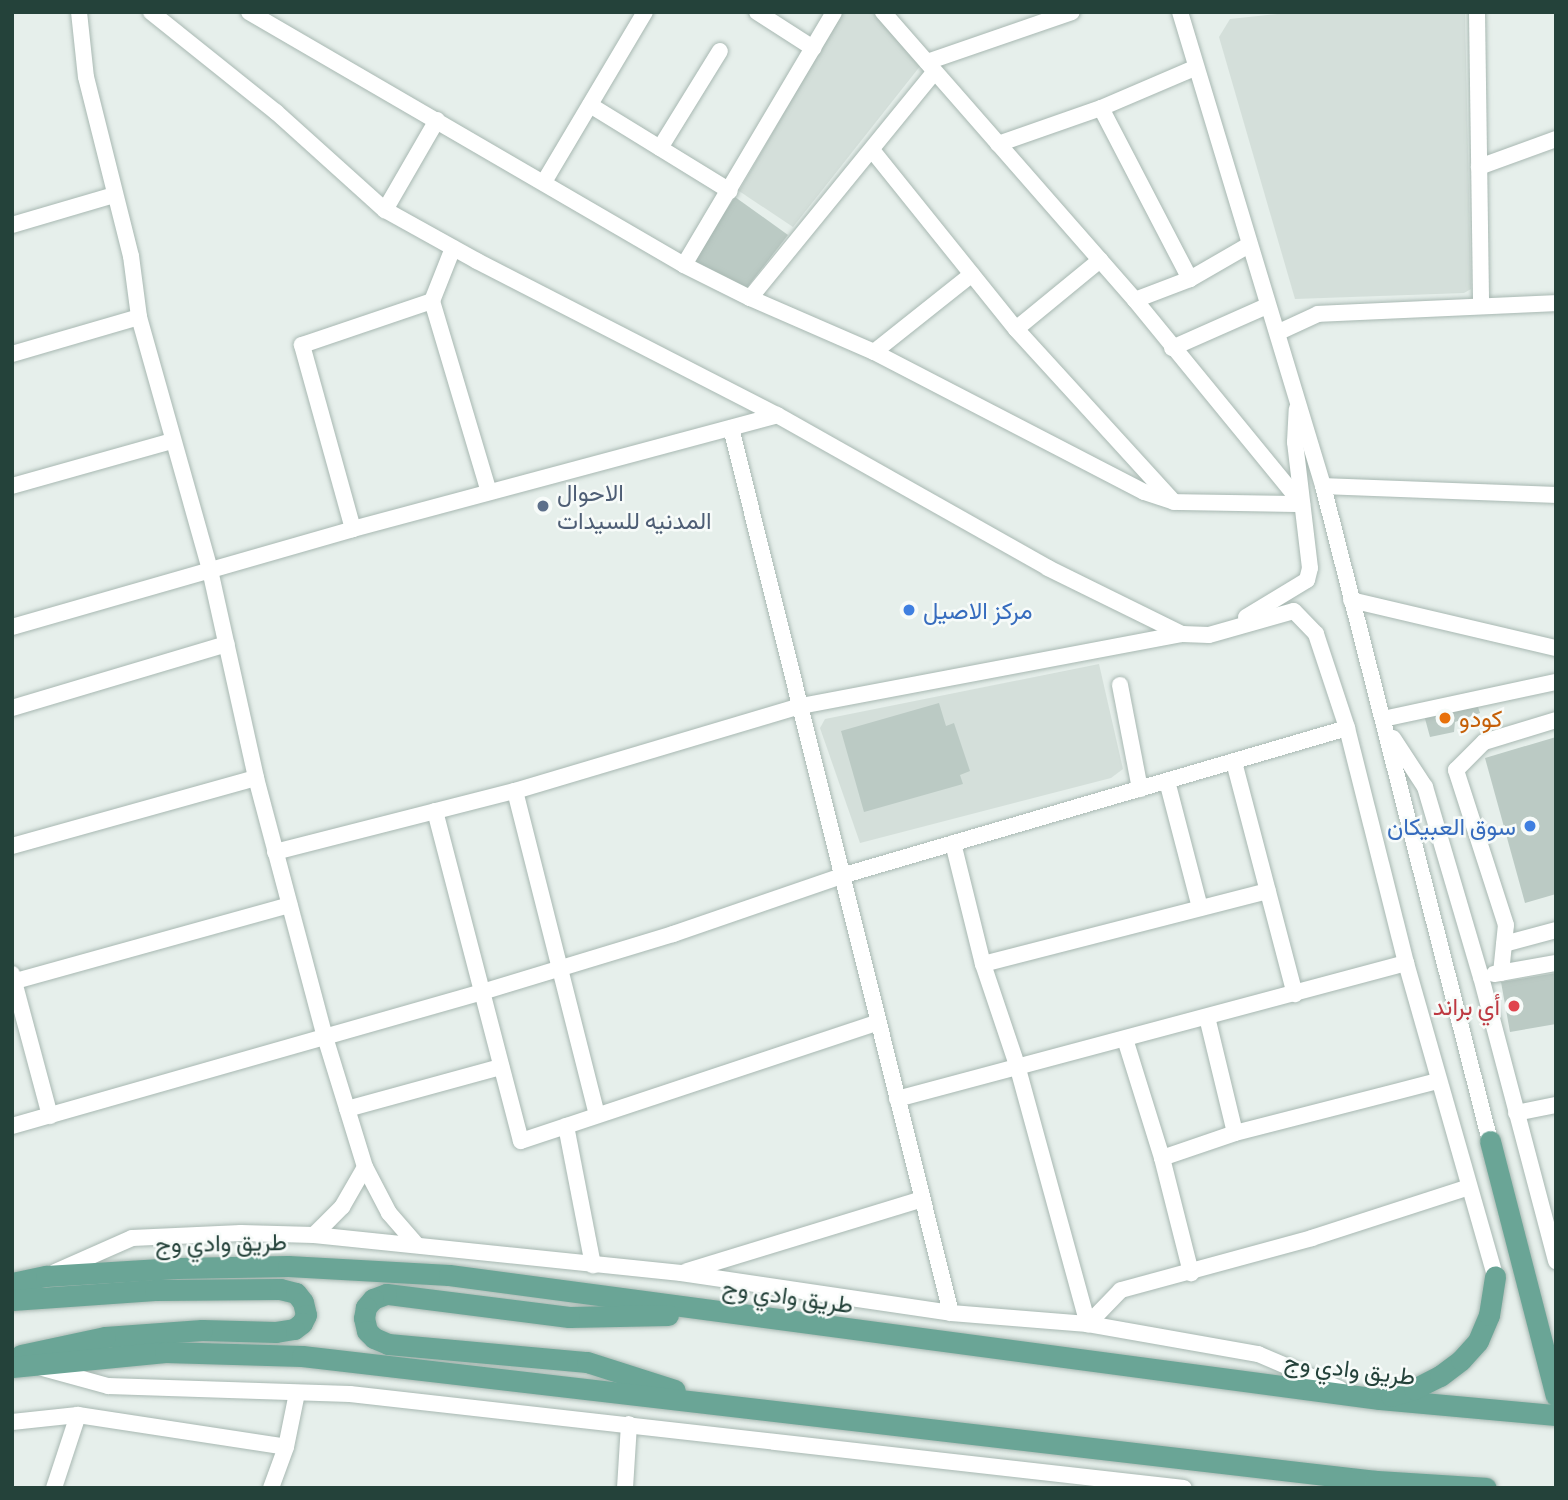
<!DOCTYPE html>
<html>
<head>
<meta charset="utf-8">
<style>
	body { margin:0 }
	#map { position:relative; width:1568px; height:1500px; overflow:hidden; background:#e6efeb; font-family:Barlow,Vazirmatn,sans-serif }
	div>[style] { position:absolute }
	.built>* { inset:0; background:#d4dfda }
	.building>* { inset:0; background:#bbcac4 }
	.roads { filter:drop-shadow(0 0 2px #a8b8b2) drop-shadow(0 0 2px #a8b8b2) }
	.minor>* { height:16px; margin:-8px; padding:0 8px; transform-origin:8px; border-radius:8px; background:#fff }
	.major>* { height:21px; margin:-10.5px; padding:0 10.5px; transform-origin:10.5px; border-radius:10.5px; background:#6aa596 }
	.dots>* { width:19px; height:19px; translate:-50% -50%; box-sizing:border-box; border:4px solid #f7fbf9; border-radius:50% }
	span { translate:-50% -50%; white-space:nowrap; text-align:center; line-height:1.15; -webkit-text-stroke:5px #f7fbf9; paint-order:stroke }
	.service-label { font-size:24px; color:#4e5e75 }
	.left { translate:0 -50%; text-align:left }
	.shop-label { font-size:24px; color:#366cbe }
	.right { translate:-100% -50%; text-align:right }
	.food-label { font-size:24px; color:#c56008 }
	.health-label { font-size:24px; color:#be3a42 }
	.street-label { font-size:24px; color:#24423a }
	.frame { position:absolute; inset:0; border:14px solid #24423a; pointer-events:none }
</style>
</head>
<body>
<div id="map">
	<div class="built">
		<div style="clip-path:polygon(842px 12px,873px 12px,921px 65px,793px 227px,739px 191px)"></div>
		<div style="clip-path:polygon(1297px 12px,1465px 12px,1471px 289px,1464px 293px,1295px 299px,1219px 37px,1230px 19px)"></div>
		<div style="clip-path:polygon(1099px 664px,1123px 769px,1111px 778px,860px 843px,820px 728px,825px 719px)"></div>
	</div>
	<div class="building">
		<div style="clip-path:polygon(735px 197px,788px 235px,746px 289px,690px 263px)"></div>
		<div style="clip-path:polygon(939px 703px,946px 726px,954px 723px,970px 771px,960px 775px,963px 784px,864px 812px,841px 731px)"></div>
		<div style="clip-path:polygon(1477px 704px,1480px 713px,1455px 722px,1454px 732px,1430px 737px,1424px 715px)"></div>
		<div style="clip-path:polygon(1556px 737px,1556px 894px,1525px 903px,1485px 758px)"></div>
		<div style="clip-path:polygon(1556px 973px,1556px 1024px,1510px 1032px,1501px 982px)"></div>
	</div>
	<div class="roads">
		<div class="minor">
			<div style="left:79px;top:12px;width:65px;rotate:83.9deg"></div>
			<div style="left:86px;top:77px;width:185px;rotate:75.9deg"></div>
			<div style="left:131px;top:256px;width:62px;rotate:82.5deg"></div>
			<div style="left:139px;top:317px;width:263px;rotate:74.3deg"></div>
			<div style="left:210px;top:570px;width:213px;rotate:77.5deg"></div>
			<div style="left:256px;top:778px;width:268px;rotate:75.1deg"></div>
			<div style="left:325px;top:1037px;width:136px;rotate:72.9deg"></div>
			<div style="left:365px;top:1167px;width:52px;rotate:62.4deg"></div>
			<div style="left:389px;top:1213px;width:41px;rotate:48.9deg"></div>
			<div style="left:151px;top:12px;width:160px;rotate:38.7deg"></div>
			<div style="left:276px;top:112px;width:147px;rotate:42deg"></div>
			<div style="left:385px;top:210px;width:105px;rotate:29deg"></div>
			<div style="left:477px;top:261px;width:337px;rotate:27.2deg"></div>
			<div style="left:777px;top:415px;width:311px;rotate:29.4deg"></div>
			<div style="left:1048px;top:568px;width:149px;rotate:26.2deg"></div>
			<div style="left:249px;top:12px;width:503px;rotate:30.18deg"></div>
			<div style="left:684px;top:265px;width:74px;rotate:26.6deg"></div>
			<div style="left:750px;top:298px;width:135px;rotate:23.5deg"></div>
			<div style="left:874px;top:352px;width:304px;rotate:27.4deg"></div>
			<div style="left:1144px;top:492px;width:32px;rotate:18deg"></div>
			<div style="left:1174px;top:502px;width:128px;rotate:0.9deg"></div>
			<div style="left:757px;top:12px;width:67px;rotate:32.7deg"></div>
			<div style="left:883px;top:12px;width:383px;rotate:48.8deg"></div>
			<div style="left:1135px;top:300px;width:264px;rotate:50.7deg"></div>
			<div style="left:1180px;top:12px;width:495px;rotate:73.2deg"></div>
			<div style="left:1323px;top:486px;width:676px;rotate:75.7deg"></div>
			<div style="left:1477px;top:12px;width:292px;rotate:89.2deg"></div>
			<div style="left:927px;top:62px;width:153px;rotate:-19deg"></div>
			<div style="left:590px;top:105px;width:164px;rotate:31.6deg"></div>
			<div style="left:1101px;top:108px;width:193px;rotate:62.5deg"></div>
			<div style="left:998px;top:144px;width:109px;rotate:-19.3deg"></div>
			<div style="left:1101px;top:108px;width:102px;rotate:-23.1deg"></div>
			<div style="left:660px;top:148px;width:114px;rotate:-58.3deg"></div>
			<div style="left:872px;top:150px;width:230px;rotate:51.2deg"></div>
			<div style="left:1016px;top:329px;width:233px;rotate:47.6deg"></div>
			<div style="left:1479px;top:167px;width:82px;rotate:-20deg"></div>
			<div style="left:544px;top:182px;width:198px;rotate:-59.3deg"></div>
			<div style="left:385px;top:210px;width:104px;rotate:-60deg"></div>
			<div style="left:12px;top:225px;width:106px;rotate:-16.4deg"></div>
			<div style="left:453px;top:248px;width:57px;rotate:111.6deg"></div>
			<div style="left:432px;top:301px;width:199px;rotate:73.4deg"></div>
			<div style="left:684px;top:265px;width:294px;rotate:-59.3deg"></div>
			<div style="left:750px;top:298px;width:291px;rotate:-50.8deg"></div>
			<div style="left:1135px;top:300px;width:59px;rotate:-20.9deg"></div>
			<div style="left:1190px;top:279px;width:68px;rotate:-30deg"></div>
			<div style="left:1016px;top:329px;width:109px;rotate:-39.4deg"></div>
			<div style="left:1279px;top:332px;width:43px;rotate:-24.8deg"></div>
			<div style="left:1318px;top:314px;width:238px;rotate:-2.6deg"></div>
			<div style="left:1172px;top:348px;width:104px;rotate:-23.9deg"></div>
			<div style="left:874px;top:352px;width:125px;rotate:-38.5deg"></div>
			<div style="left:12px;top:354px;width:132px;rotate:-16.2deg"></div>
			<div style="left:731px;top:428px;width:912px;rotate:76.04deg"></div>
			<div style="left:12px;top:486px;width:166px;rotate:-15.7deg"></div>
			<div style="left:1323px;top:486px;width:233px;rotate:2.2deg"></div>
			<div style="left:353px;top:529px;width:191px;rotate:-105.5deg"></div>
			<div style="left:302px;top:345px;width:137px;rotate:-18.7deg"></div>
			<div style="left:1351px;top:600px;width:211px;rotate:13.2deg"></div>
			<div style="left:1246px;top:617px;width:71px;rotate:-31.2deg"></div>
			<div style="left:1307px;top:580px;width:12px;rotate:-76deg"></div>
			<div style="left:1310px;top:568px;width:127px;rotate:-96.8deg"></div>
			<div style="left:1295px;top:442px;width:33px;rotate:-87deg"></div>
			<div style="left:12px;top:627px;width:355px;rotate:-16deg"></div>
			<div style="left:353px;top:529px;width:439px;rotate:-15deg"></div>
			<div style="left:1120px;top:685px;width:106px;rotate:79.1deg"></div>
			<div style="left:12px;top:708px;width:224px;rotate:-16.6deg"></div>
			<div style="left:1383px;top:719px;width:177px;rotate:-12.1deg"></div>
			<div style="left:1393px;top:738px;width:59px;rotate:56.9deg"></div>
			<div style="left:1425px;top:787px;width:198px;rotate:73.6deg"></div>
			<div style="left:1481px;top:977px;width:294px;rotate:75.2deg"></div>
			<div style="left:1234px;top:762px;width:240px;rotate:75.3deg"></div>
			<div style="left:1167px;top:781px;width:131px;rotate:75.4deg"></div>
			<div style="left:515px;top:791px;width:334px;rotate:75.8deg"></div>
			<div style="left:435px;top:811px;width:341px;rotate:75.4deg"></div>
			<div style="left:521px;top:1141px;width:376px;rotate:-18.4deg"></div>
			<div style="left:953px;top:843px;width:125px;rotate:76.1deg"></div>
			<div style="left:983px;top:964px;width:107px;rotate:71.4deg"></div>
			<div style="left:1017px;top:1065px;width:269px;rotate:74.7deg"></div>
			<div style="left:1088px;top:1324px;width:47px;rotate:-45.9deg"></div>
			<div style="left:1121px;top:1290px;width:198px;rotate:-15.2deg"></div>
			<div style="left:1312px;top:1238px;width:165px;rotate:-18deg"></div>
			<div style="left:12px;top:846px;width:253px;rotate:-15.6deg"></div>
			<div style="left:275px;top:852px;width:248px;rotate:-14.3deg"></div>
			<div style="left:515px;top:791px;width:298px;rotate:-16.6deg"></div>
			<div style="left:801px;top:706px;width:388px;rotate:-10.7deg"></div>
			<div style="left:1182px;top:634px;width:27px;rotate:2deg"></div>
			<div style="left:1209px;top:635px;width:88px;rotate:-15.8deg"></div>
			<div style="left:1294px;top:611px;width:32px;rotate:46deg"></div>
			<div style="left:1316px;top:634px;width:99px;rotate:71.7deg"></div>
			<div style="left:1347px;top:728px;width:242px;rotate:75.9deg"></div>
			<div style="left:1406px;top:963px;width:325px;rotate:74.1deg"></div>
			<div style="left:1504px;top:944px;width:54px;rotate:-15.1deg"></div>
			<div style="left:983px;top:964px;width:294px;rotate:-14.4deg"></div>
			<div style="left:1501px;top:973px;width:48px;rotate:-84.1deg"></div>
			<div style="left:1506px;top:925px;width:163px;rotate:-107.9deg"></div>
			<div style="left:1456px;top:770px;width:40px;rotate:-45deg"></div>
			<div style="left:1484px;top:742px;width:75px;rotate:-17deg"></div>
			<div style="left:12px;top:974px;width:147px;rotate:75deg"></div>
			<div style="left:1494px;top:974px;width:63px;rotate:-10.1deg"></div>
			<div style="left:12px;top:982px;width:288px;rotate:-15.5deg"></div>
			<div style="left:1207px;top:1017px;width:119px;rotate:76.4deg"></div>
			<div style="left:1125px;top:1039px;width:125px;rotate:72.7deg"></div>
			<div style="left:1162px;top:1158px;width:119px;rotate:75.8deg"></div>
			<div style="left:897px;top:1099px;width:527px;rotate:-14.96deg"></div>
			<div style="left:347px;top:1109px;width:160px;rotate:-15.3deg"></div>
			<div style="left:1516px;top:1113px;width:41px;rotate:-11.3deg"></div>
			<div style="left:12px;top:1126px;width:489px;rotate:-15.9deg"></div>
			<div style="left:482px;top:992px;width:200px;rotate:-16.9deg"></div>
			<div style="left:673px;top:934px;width:178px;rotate:-19deg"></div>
			<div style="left:841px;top:876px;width:527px;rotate:-16.3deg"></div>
			<div style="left:566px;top:1126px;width:142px;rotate:79deg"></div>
			<div style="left:1162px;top:1158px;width:77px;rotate:-18.9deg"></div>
			<div style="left:1235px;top:1133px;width:210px;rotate:-14.4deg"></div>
			<div style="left:314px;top:1235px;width:40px;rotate:-45deg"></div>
			<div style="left:342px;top:1207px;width:46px;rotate:-60.1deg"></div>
			<div style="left:687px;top:1271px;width:246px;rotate:-17deg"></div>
			<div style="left:55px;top:1272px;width:84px;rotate:-23.8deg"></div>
			<div style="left:132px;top:1238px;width:109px;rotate:-2.6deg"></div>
			<div style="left:241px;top:1233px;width:73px;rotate:1.6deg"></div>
			<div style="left:314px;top:1235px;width:369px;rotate:5.9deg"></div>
			<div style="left:681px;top:1273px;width:273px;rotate:8.4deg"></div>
			<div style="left:951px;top:1313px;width:137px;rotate:4.6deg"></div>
			<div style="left:1088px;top:1324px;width:173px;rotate:10deg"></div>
			<div style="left:1258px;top:1354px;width:89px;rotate:23.1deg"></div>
			<div style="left:39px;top:1367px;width:72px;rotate:15.4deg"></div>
			<div style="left:108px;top:1386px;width:242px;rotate:1.9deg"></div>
			<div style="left:350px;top:1394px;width:839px;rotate:6.43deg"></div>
			<div style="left:12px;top:1422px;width:66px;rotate:-6.1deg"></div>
			<div style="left:78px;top:1415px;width:210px;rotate:8.7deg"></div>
			<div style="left:54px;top:1488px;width:77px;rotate:-71.8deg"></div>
			<div style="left:271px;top:1488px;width:44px;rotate:-69.9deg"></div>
			<div style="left:286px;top:1447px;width:55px;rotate:-78.5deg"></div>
			<div style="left:625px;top:1488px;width:64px;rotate:-86.4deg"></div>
		</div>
		<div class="major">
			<div style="left:1490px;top:1141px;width:263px;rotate:75.5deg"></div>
			<div style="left:12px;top:1283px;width:35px;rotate:-12deg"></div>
			<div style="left:46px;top:1276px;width:131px;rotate:-3.5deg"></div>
			<div style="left:177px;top:1268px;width:111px;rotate:-1deg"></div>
			<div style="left:288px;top:1266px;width:161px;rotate:3.2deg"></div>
			<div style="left:449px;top:1275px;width:938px;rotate:7.59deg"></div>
			<div style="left:1379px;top:1399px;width:178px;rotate:5.2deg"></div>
			<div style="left:12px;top:1300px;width:143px;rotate:-4deg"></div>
			<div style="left:155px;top:1290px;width:125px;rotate:-0.5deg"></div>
			<div style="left:280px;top:1289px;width:16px;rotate:14deg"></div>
			<div style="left:296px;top:1293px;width:11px;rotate:52deg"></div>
			<div style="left:303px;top:1302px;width:13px;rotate:77deg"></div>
			<div style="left:306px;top:1315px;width:9px;rotate:117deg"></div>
			<div style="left:302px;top:1323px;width:10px;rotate:143deg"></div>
			<div style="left:294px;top:1329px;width:18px;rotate:171deg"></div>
			<div style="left:276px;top:1332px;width:74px;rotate:-178.5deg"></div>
			<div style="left:202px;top:1330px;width:97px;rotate:175.9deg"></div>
			<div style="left:105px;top:1337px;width:86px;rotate:167.9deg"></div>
			<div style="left:668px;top:1315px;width:99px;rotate:178.8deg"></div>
			<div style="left:569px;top:1317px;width:184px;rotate:-172.8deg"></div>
			<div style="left:386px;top:1294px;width:14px;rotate:159deg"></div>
			<div style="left:373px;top:1299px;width:11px;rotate:131deg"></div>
			<div style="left:366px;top:1307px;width:11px;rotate:100deg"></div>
			<div style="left:364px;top:1318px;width:13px;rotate:77deg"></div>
			<div style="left:367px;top:1331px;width:10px;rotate:45deg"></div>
			<div style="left:374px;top:1338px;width:15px;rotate:23deg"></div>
			<div style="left:388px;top:1344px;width:200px;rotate:5.2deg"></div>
			<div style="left:587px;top:1362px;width:92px;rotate:17.7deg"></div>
			<div style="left:12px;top:1367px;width:154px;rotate:-5.6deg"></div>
			<div style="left:165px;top:1352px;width:137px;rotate:1.7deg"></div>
			<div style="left:302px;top:1356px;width:1081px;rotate:6.64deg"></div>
			<div style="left:1376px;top:1481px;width:110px;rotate:3.6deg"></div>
			<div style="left:1391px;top:1396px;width:24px;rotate:-17deg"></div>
			<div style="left:1414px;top:1389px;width:29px;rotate:-27deg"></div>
			<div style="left:1440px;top:1376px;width:26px;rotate:-37deg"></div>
			<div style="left:1461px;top:1360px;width:25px;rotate:-48deg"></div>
			<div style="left:1478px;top:1341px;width:28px;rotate:-67deg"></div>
			<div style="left:1489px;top:1315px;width:39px;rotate:-81deg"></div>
		</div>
	</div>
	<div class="dots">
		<div style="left:543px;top:506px;background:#5c6f8a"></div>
		<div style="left:909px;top:610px;background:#3f7fe0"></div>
		<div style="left:1445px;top:718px;background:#e8710a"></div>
		<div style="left:1530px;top:826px;background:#3f7fe0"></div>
		<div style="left:1514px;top:1006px;background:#e0444e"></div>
	</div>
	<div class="service-label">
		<span class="left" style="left:557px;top:506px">الاحوال<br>المدنيه للسيدات</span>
	</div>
	<div class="shop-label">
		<span class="left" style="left:923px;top:610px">مركز الاصيل</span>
		<span class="right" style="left:1516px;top:826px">سوق العبيكان</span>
	</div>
	<div class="food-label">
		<span class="left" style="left:1459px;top:718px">كودو</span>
	</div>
	<div class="health-label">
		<span class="right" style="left:1500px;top:1006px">أي براند</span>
	</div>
	<div class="street-label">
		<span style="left:221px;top:1242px;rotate:-1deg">طريق وادي وج</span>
		<span style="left:788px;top:1295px;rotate:8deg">طريق وادي وج</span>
		<span style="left:1350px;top:1368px;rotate:7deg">طريق وادي وج</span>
	</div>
	<div class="frame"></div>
</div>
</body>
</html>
